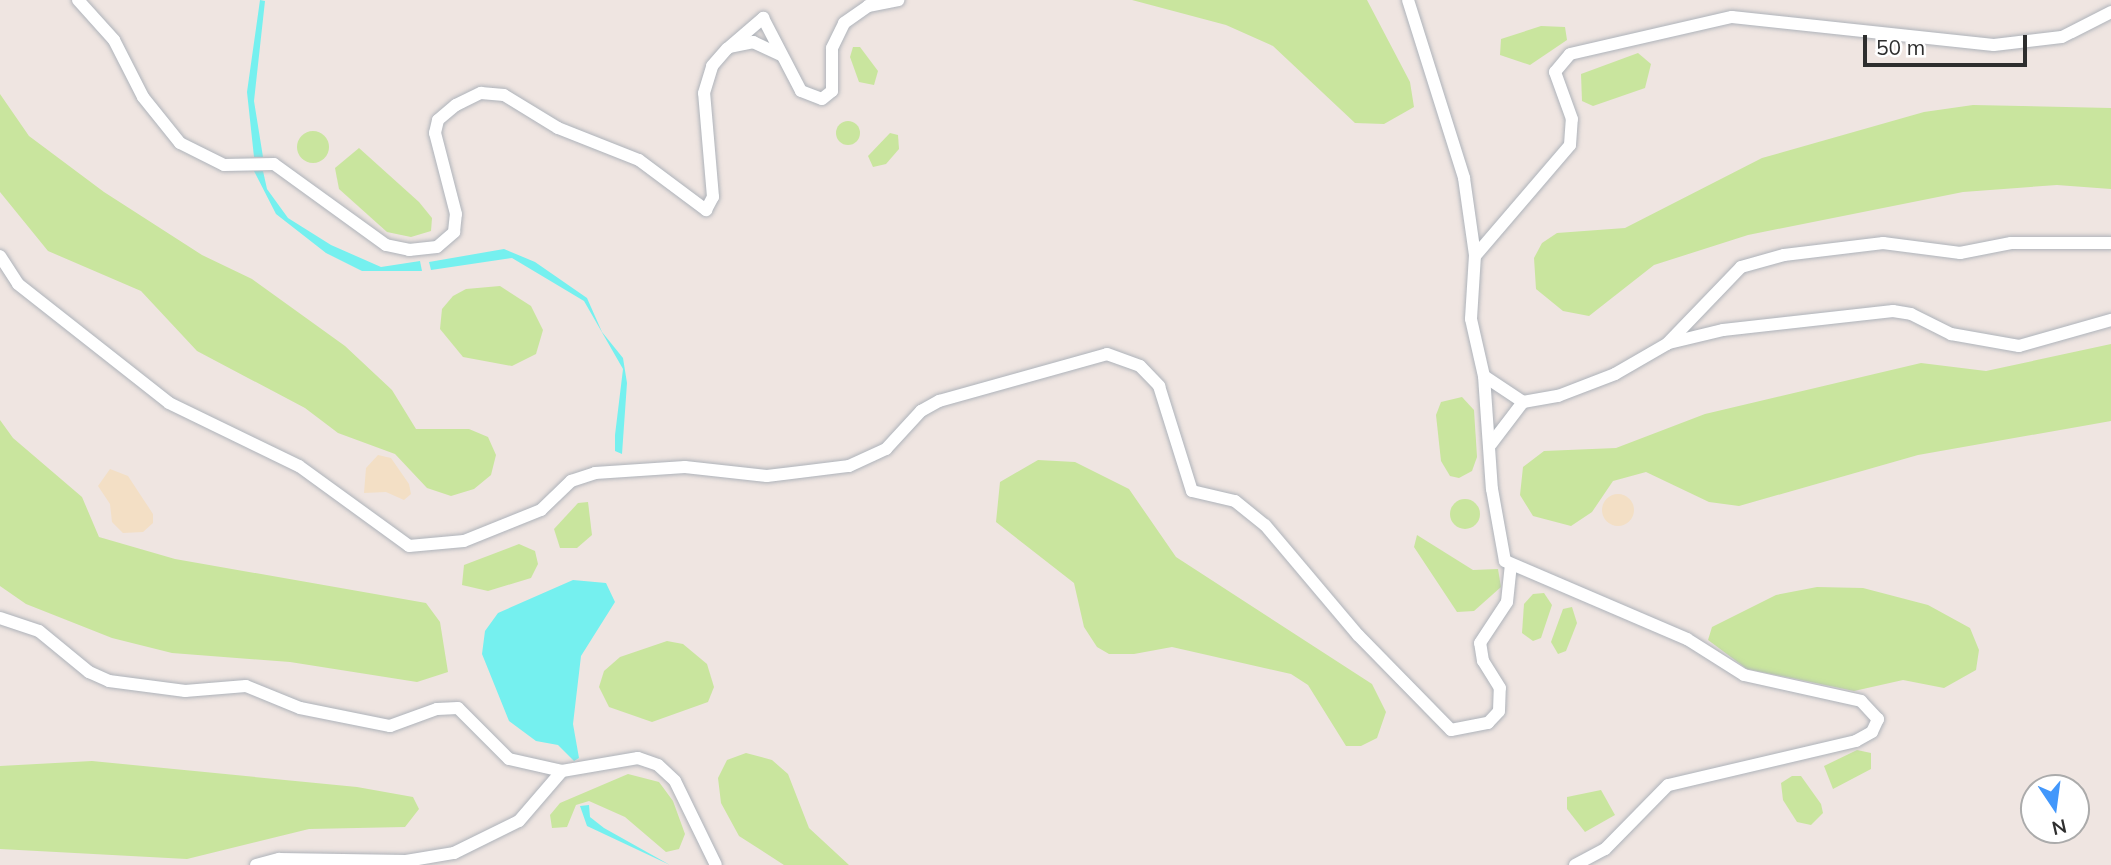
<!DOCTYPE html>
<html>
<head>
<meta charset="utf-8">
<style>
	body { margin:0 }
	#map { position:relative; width:2111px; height:865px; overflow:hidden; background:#efe5e1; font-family:Mulish,sans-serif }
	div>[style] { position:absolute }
	.green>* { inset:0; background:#c9e59e }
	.round { border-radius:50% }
	.sand>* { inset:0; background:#f3dfc5 }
	.water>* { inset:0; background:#75f0ef }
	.roads { filter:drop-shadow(0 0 2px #aeb3ba) drop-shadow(0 0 2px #aeb3ba) }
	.service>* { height:12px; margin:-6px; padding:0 6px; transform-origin:6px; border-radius:6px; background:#fff }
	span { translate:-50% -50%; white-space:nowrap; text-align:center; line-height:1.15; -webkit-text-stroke:7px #fff; paint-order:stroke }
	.north { position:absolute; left:2020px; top:774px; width:70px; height:70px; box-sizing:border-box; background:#fff; border:2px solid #ababab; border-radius:50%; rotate:167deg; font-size:19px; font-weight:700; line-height:28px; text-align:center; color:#2e2e2e }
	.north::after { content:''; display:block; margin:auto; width:24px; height:32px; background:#4297fb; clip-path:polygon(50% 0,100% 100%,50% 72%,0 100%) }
	.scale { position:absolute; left:1863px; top:35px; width:164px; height:32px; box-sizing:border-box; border:4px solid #2e2e2e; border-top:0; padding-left:9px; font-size:21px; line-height:24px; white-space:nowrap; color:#2e2e2e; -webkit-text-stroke:5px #fff; paint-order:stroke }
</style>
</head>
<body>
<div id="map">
	<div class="green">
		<div style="clip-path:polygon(1132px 0,1367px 0,1410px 82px,1414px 107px,1384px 124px,1355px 123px,1273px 46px,1226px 25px)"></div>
		<div style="clip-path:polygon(1541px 26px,1565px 27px,1567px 40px,1530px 65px,1500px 55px,1501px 39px)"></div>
		<div style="clip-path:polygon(853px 47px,860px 47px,878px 71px,874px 85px,859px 82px,850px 57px)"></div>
		<div style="clip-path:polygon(1638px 53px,1651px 64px,1645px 88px,1593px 106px,1582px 101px,1581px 74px)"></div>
		<div style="clip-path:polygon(0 94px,29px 136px,104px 192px,202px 255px,252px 279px,345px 346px,392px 390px,416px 429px,469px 429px,488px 437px,496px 455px,491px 475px,474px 489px,451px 496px,427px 488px,395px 454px,338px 433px,305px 408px,197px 351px,141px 291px,48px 251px,0 192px)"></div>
		<div style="clip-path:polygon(1973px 105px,2111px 108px,2111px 189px,2057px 185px,1963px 192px,1748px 235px,1654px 265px,1589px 316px,1563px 311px,1536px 289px,1534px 258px,1542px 243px,1557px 233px,1625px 228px,1762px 158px,1924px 112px)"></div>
		<div class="round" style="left:836px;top:121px;width:24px;height:24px"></div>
		<div class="round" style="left:297px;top:131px;width:32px;height:32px"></div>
		<div style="clip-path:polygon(890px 133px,898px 135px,899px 149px,886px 164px,873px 167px,868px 156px)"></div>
		<div style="clip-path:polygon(359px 148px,419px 202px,432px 218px,431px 231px,411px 237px,387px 232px,339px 189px,335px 168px)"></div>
		<div style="clip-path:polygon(500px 286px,531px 306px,543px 330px,536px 354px,512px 366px,463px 357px,440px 329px,442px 309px,453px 296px,466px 289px)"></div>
		<div style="clip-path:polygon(2111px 344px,2111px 421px,1918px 455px,1739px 506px,1709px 502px,1646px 472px,1613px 481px,1592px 512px,1571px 526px,1533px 516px,1520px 495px,1523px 467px,1544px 451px,1616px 448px,1705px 414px,1921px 363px,1986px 371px)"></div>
		<div style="clip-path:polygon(1462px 397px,1474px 410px,1477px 457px,1472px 471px,1459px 478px,1450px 476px,1441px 461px,1436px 415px,1441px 402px)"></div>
		<div style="clip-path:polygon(0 420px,13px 438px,82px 497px,99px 537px,175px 559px,426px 603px,440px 622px,448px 672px,417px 682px,290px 662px,172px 653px,112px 638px,26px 604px,0 586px)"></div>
		<div style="clip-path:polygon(1038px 460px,1075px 462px,1129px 489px,1176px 557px,1372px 684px,1386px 712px,1377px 738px,1361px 746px,1346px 746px,1308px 685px,1291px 674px,1172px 647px,1134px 654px,1109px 654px,1097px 647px,1084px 627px,1074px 583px,996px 522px,1000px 482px)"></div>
		<div class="round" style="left:1450px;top:499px;width:30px;height:30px"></div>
		<div style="clip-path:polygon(588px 502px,592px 535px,577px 548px,560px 548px,554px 529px,578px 503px)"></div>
		<div style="clip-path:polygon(1417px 535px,1473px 570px,1498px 569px,1501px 587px,1474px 611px,1457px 612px,1414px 547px)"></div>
		<div style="clip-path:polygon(519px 544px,535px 551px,538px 564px,531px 578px,488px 591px,462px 585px,464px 565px)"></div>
		<div style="clip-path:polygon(1863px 588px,1928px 605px,1970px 628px,1979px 650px,1976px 670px,1944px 688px,1903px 680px,1854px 691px,1747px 669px,1708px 640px,1712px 627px,1776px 595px,1817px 587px)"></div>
		<div style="clip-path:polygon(1544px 593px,1552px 605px,1541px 638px,1533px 641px,1522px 633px,1524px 604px,1533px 594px)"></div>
		<div style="clip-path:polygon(1572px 607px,1577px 623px,1566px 651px,1558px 654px,1551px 642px,1563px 609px)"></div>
		<div style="clip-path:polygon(667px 641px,683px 644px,707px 664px,714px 687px,708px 702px,652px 722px,609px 707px,599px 687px,604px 671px,620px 657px)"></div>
		<div style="clip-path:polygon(1857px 750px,1871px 753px,1871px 769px,1833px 789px,1824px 766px)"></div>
		<div style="clip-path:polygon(746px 753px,772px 760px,788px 774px,809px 828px,849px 865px,784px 865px,739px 836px,721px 803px,718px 778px,727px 760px)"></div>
		<div style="clip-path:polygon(92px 761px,357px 787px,413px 797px,419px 809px,405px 827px,309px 829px,187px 859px,0 849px,0 766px)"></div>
		<div style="clip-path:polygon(628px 774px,659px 782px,673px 801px,685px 834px,679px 849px,666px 852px,625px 817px,589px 801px,576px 805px,567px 827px,552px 828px,550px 815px,560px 803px)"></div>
		<div style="clip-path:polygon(1792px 776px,1801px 776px,1821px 804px,1823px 813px,1811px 825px,1797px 822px,1783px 800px,1781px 783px)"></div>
		<div style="clip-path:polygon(1601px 790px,1615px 815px,1585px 832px,1567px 809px,1567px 797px)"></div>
	</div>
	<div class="sand">
		<div style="clip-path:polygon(378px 455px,391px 458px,409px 484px,411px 494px,404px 500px,386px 492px,364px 493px,366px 468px)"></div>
		<div style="clip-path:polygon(110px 469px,128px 476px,153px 514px,153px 523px,143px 532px,123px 533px,112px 522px,110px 504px,98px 486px)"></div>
		<div class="round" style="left:1602px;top:494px;width:32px;height:32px"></div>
	</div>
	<div class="water">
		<div style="clip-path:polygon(260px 0,265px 1px,254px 101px,263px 157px,254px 157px,247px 92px)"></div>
		<div style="clip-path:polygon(254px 171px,263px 171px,267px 189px,288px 218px,331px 245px,381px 267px,420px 261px,422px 271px,362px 271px,326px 253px,276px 214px)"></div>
		<div style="clip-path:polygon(504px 249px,535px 262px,587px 298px,602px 332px,623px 358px,627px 383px,622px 454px,615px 451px,615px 435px,623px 369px,584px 301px,512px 258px,431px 270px,429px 262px)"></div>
		<div style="clip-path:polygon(573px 580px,606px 583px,615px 602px,581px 656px,573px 724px,579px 758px,574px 761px,558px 745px,536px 741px,509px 721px,482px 654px,485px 631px,498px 613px)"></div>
		<div style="clip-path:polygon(589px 805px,590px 817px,604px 828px,670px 865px,587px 826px,580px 806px)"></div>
	</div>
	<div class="roads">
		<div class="service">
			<div style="left:78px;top:0;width:54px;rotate:48deg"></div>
			<div style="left:114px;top:40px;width:64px;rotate:63deg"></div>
			<div style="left:143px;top:97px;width:59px;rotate:51.2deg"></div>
			<div style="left:180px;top:143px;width:49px;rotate:26.6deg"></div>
			<div style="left:224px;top:165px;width:50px;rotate:-1.1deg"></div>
			<div style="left:274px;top:164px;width:138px;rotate:35.9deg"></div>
			<div style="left:386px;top:245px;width:24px;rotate:12deg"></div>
			<div style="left:409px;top:250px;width:28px;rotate:-6deg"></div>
			<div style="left:437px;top:247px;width:23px;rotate:-41deg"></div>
			<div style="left:454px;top:232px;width:18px;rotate:-84deg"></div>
			<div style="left:456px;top:214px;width:84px;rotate:-104.5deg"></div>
			<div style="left:435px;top:133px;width:13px;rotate:-77deg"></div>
			<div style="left:438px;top:120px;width:23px;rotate:-40deg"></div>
			<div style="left:456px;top:105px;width:28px;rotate:-26deg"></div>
			<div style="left:481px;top:93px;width:23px;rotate:5deg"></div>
			<div style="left:504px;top:95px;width:63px;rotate:31.4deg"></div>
			<div style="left:558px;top:128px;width:87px;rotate:21.6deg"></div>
			<div style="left:639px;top:160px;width:84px;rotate:36.7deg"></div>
			<div style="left:706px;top:210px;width:15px;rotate:-62deg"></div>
			<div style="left:713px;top:197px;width:104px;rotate:-94.9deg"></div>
			<div style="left:704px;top:93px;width:28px;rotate:-73deg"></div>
			<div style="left:712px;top:66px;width:23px;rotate:-49deg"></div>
			<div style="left:727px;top:49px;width:48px;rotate:-40.7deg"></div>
			<div style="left:763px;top:18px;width:82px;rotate:62.5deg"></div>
			<div style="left:801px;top:91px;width:22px;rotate:21deg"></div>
			<div style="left:822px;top:99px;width:13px;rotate:-39deg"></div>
			<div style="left:832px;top:91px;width:43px;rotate:-90deg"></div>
			<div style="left:832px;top:48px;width:28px;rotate:-64deg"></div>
			<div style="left:844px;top:23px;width:29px;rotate:-35deg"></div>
			<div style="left:868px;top:6px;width:31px;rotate:-11deg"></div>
			<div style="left:1408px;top:0;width:187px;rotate:72.5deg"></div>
			<div style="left:1464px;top:178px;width:78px;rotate:81.9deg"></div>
			<div style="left:1475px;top:255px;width:64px;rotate:93.6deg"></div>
			<div style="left:1471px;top:319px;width:58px;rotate:77.2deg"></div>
			<div style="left:1484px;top:376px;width:113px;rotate:86deg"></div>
			<div style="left:1492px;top:489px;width:73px;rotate:79.8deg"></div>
			<div style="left:1505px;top:561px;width:198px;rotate:23.2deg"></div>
			<div style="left:1687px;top:639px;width:67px;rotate:32.3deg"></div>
			<div style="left:1744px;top:675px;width:120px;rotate:12.5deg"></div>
			<div style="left:1861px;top:701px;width:25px;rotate:47deg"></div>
			<div style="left:1878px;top:719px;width:14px;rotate:115deg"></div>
			<div style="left:1872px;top:732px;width:18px;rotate:151deg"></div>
			<div style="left:1856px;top:741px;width:193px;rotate:166.8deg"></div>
			<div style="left:1668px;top:785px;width:90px;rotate:134.5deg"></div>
			<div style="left:1605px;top:849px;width:34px;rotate:152deg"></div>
			<div style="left:730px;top:47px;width:24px;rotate:-12deg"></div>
			<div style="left:753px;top:42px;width:31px;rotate:25deg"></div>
			<div style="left:0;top:256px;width:33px;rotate:57deg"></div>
			<div style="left:18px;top:284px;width:192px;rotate:38.2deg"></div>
			<div style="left:169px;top:403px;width:144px;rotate:25.9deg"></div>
			<div style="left:299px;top:466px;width:136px;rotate:36deg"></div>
			<div style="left:409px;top:546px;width:55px;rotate:-5.2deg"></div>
			<div style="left:464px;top:541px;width:83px;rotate:-21.9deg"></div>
			<div style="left:541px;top:510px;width:42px;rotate:-44deg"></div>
			<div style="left:571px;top:481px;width:25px;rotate:-18deg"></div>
			<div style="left:595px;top:473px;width:90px;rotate:-3.8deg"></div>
			<div style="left:685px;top:467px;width:82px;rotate:6.3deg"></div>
			<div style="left:767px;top:476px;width:83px;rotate:-7deg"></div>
			<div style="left:849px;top:466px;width:41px;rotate:-24.7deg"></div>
			<div style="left:886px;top:449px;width:52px;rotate:-47.4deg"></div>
			<div style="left:921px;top:411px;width:21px;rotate:-29deg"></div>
			<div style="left:939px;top:401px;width:174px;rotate:-15.6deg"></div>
			<div style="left:1107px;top:354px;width:35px;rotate:20deg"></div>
			<div style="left:1140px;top:366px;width:28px;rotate:46deg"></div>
			<div style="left:1159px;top:386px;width:110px;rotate:72.6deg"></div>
			<div style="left:1192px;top:491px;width:44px;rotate:13.1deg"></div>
			<div style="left:1235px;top:501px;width:38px;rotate:39deg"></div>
			<div style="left:1265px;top:525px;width:144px;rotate:49.8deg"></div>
			<div style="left:1358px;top:635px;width:133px;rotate:45.6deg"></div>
			<div style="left:1451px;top:730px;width:38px;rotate:-11deg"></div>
			<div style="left:1488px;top:723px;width:16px;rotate:-47deg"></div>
			<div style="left:1499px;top:711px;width:23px;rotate:-88deg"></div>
			<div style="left:1500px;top:688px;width:32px;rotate:-122deg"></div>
			<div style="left:1483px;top:661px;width:18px;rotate:-99deg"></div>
			<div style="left:1480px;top:643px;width:49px;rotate:-56.6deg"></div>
			<div style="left:1507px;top:602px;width:36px;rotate:-84deg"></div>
			<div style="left:1475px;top:256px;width:146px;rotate:-49.4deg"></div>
			<div style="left:1570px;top:145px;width:26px;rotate:-86deg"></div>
			<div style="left:1572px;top:119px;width:50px;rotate:-109.9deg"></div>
			<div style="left:1555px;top:72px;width:23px;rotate:-50deg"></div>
			<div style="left:1570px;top:54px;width:166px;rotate:-12.9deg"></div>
			<div style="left:1732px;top:17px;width:263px;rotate:6.1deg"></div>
			<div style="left:1994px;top:45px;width:68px;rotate:-6.7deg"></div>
			<div style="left:2062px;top:37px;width:55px;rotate:-27deg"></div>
			<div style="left:1669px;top:343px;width:56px;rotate:-13.5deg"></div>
			<div style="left:1723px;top:330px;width:171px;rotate:-6.4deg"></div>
			<div style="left:1893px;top:311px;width:18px;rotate:9deg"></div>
			<div style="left:1911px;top:314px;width:45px;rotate:26.6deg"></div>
			<div style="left:1951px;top:334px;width:69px;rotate:10deg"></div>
			<div style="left:2019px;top:346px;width:96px;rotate:-15.8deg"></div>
			<div style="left:1484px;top:376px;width:47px;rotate:33.7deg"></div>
			<div style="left:1523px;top:402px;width:36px;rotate:-10deg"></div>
			<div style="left:1558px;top:396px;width:61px;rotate:-21.1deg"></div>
			<div style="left:1615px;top:374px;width:60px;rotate:-30deg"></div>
			<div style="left:1667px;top:344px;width:107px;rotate:-46.1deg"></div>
			<div style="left:1741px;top:267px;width:45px;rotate:-15.6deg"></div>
			<div style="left:1784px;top:255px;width:100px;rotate:-6.9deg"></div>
			<div style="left:1883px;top:243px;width:78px;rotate:7.4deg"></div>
			<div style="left:1960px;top:253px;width:52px;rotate:-11.1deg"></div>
			<div style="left:2011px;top:243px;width:100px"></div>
			<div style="left:1491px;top:444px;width:53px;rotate:-52.7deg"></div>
			<div style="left:0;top:618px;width:41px;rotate:18.4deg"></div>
			<div style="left:39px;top:631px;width:65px;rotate:39.4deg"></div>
			<div style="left:89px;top:672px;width:22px;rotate:24deg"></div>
			<div style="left:109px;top:681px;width:77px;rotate:7.5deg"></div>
			<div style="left:185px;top:691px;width:61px;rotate:-4.7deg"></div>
			<div style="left:246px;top:686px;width:58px;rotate:22.2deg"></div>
			<div style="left:300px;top:708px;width:92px;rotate:11.3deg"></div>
			<div style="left:390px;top:726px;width:50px;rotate:-19.9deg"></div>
			<div style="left:437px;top:709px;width:21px;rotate:-3deg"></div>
			<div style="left:458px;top:708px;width:72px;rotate:45deg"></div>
			<div style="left:509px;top:759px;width:54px;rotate:12.8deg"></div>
			<div style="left:256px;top:865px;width:24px;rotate:-15deg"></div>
			<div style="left:279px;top:859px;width:127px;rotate:0.9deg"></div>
			<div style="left:406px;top:861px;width:49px;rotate:-9.5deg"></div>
			<div style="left:454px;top:853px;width:72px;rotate:-26.2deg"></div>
			<div style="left:519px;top:821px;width:66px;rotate:-49.3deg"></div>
			<div style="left:562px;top:771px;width:77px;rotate:-9.7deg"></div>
			<div style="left:638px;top:758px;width:21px;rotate:19deg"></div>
			<div style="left:658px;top:765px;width:23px;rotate:43deg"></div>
			<div style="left:675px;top:781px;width:93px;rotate:64deg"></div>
		</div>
	</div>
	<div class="north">N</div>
	<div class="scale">50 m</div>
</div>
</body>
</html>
